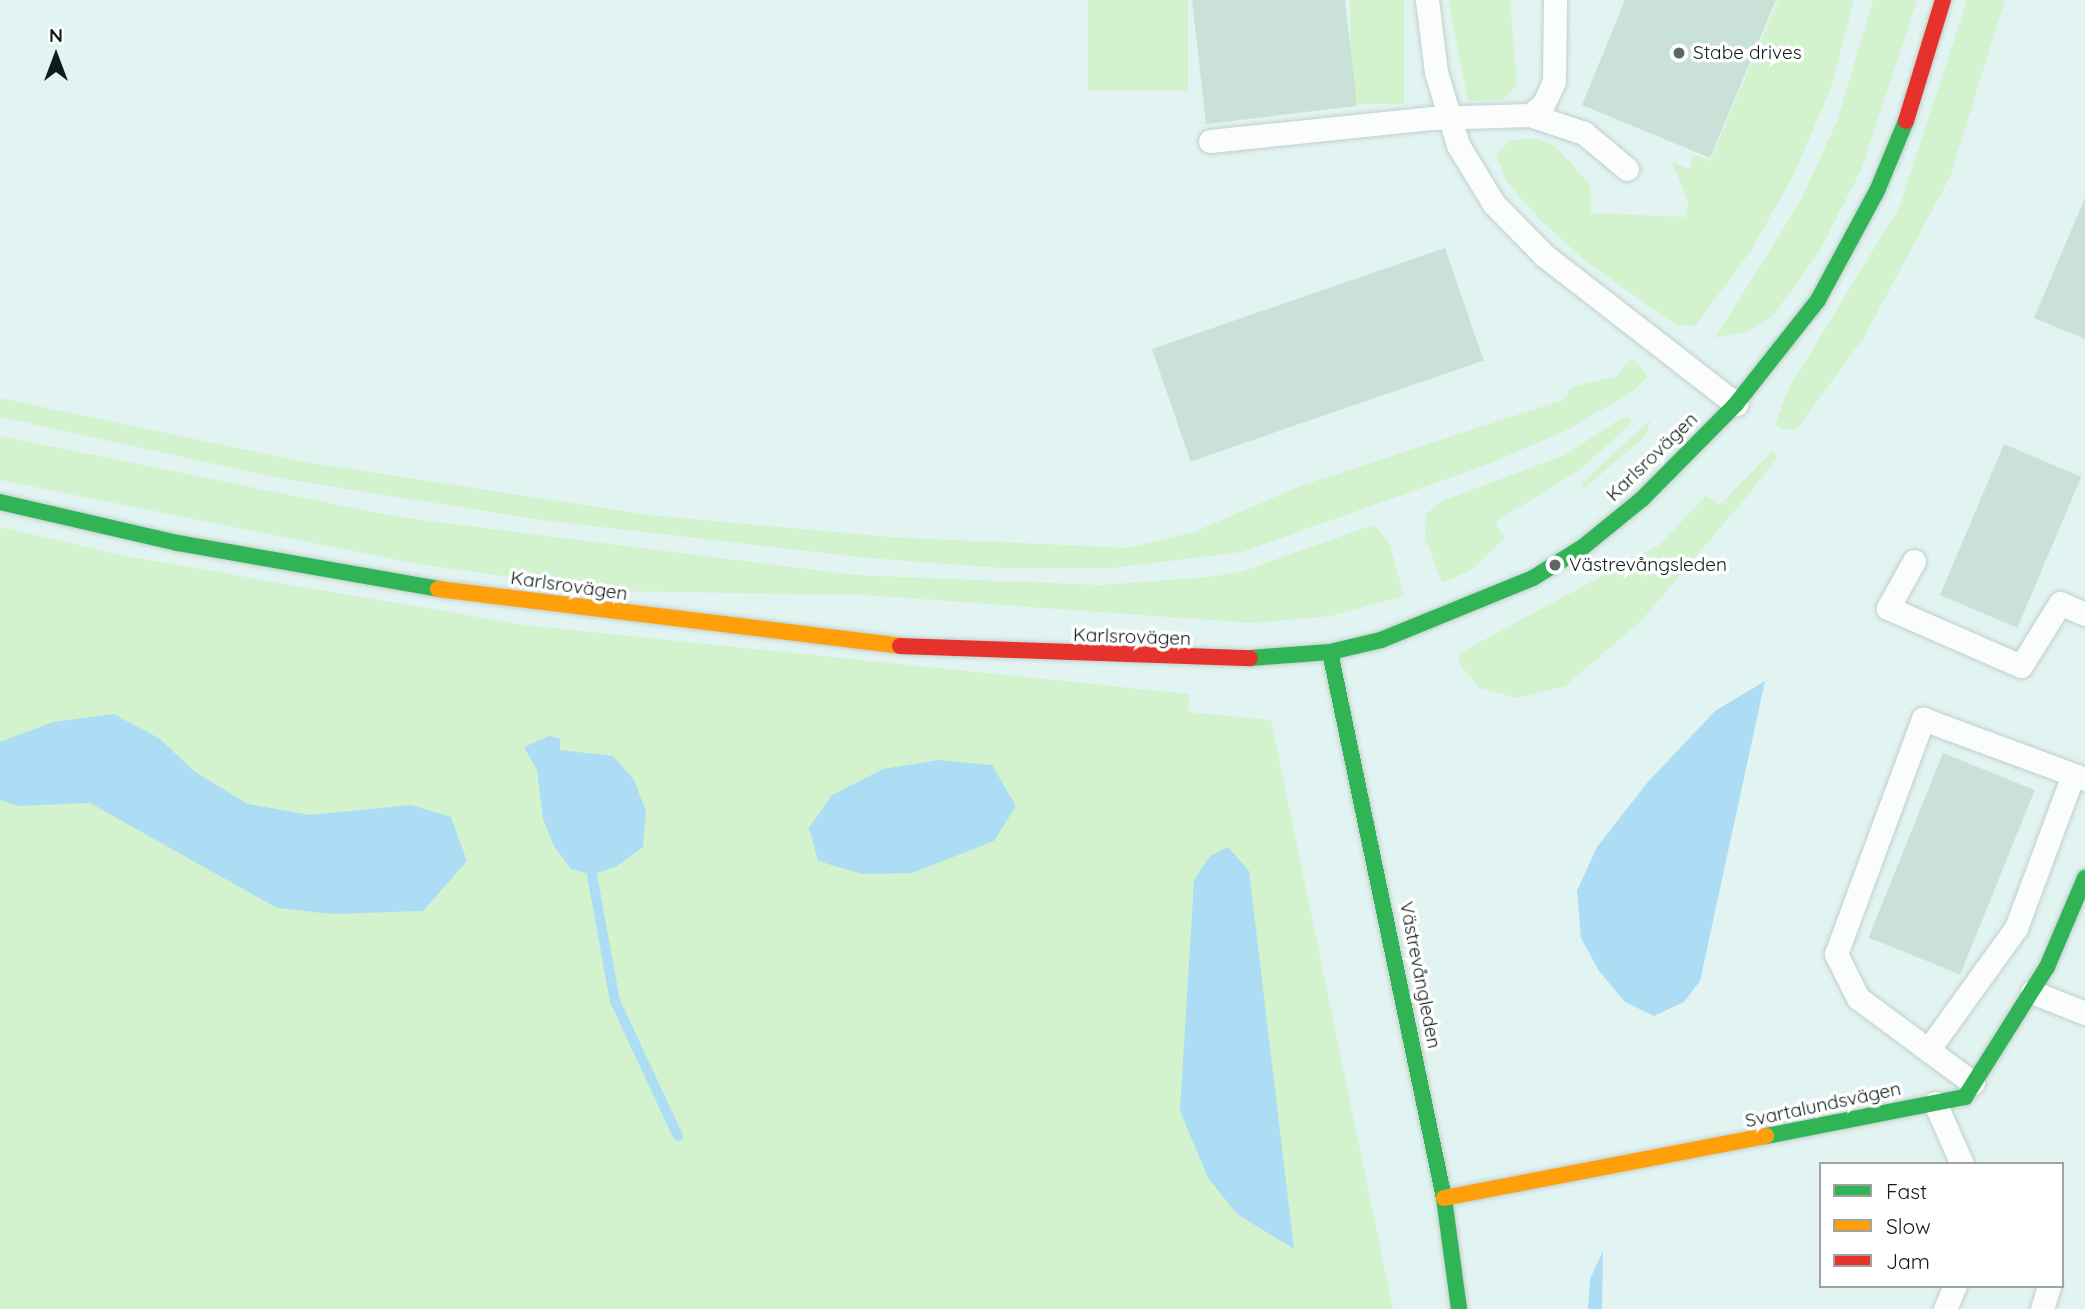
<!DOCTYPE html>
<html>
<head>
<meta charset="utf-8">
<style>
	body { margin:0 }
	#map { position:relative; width:2085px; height:1309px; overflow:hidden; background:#e2f4f1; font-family:Quicksand,sans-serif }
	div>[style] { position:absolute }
	.green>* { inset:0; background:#d3f2ce; transform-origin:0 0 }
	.water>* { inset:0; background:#adddf4 }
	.stream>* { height:10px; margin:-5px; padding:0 5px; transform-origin:5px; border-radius:5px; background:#adddf4 }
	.building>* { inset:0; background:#cae1d8; transform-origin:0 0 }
	.roads { filter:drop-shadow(0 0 2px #c0cfcc) drop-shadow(0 0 2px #c0cfcc) }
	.lane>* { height:23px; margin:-11.5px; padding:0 11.5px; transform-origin:11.5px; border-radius:11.5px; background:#fbfdfd }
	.fast>* { height:16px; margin:-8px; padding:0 8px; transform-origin:8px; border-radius:8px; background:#30b455 }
	.slow>* { height:16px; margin:-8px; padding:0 8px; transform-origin:8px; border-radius:8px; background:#ff9f0a }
	.jam>* { height:16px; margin:-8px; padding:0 8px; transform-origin:8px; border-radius:8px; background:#e5322d }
	.dots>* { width:19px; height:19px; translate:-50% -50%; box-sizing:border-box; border:4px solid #fff; border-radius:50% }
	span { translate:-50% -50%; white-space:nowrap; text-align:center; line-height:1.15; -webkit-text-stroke:7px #fff; paint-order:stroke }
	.poi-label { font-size:19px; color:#0f1b19 }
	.left { translate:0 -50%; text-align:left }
	.street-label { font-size:19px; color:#0f1b19 }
	.legend { position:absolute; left:1819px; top:1162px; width:245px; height:126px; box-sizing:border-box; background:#fff; border:2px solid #9fa4a3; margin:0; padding:9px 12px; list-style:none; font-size:21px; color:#0f1b19 }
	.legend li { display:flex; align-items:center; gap:14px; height:35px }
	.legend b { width:35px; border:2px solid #9fa4a3 }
	.north { position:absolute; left:21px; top:21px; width:70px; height:70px; -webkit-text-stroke:5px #fff; paint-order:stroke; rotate:0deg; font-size:19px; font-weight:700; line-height:28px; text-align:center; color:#0f1b19 }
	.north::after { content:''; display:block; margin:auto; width:24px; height:32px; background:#0f1b19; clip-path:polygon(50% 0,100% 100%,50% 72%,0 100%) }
</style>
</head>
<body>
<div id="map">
	<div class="green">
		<div style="left:1088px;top:0;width:100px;height:91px"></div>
		<div style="left:1350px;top:0;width:54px;height:104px"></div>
		<div style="clip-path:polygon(1448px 0,1510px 0,1517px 85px,1502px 100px,1468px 101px)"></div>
		<div style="clip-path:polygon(1778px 0,1854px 0,1831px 88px,1794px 174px,1752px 249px,1695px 326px,1677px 325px,1589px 264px,1540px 220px,1507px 182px,1496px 156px,1509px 141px,1532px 138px,1554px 145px,1590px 184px,1591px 213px,1686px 217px,1688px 202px,1672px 162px,1689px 169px,1694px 154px,1710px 161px)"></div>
		<div style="clip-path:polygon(1873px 0,1917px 0,1862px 168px,1819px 252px,1772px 317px,1747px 332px,1715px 338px,1800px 202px,1837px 121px)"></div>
		<div style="clip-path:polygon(1967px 0,2005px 0,1950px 177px,1864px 337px,1797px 429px,1782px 429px,1775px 424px,1789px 388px,1900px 206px)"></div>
		<div style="clip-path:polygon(1632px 358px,1648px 376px,1632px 392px,1565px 431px,1486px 465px,1242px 552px,1112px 568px,999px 568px,868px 558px,541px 520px,284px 479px,0 417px,0 398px,299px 461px,649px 515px,891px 537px,1128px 548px,1194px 532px,1300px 486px,1563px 400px,1572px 387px,1616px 376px)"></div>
		<div style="clip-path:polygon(1620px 419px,1629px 417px,1632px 423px,1578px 471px,1495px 522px,1505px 538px,1471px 570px,1442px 583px,1425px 538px,1426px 514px,1442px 501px,1565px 455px)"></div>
		<div style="clip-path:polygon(1651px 419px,1646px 436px,1583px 489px,1581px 484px)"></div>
		<div style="clip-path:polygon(0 436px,398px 517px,855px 575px,1101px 585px,1210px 577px,1240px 572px,1373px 525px,1389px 542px,1404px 596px,1331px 616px,1252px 623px,864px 595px,609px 591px,418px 564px,0 480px)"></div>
		<div style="clip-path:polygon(1773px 450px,1777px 458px,1753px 489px,1641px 621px,1565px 686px,1517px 698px,1480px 688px,1461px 667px,1458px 654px,1659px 545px,1706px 496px,1720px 505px)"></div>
		<div style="clip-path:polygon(0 527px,130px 557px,524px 625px,1189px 694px,1188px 712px,1271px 720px,1393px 1309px,0 1309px)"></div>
	</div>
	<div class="water">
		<div style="clip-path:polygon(1765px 681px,1700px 981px,1684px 1002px,1654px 1016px,1625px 1002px,1599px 971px,1581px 938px,1577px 891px,1597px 847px,1647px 783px,1715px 711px)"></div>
		<div style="clip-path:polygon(114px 714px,160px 739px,195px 772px,248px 804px,310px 815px,411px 805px,451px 817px,467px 861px,423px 911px,332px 914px,277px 908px,90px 803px,18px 806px,0 800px,0 742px,53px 722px)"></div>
		<div style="clip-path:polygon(549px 736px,560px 739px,560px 750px,613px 756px,634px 780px,646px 811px,643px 847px,617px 866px,592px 875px,571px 869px,554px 846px,543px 819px,537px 770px,524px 747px)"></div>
		<div style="clip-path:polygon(939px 760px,992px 765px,1016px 806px,994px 841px,912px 873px,862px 874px,818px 861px,809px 828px,832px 795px,883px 769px)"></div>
		<div style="clip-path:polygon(1228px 847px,1249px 871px,1294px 1249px,1237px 1214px,1208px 1178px,1180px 1111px,1194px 880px,1210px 856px)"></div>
		<div style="clip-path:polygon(1603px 1251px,1602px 1309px,1588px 1309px,1590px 1279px)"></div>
	</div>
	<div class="stream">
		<div style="left:592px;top:875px;width:128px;rotate:79.7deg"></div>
		<div style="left:615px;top:1001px;width:149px;rotate:65deg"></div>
	</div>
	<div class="building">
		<div style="clip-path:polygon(1192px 0,1345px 0,1357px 106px,1206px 124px)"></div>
		<div style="clip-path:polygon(1625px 0,1776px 0,1710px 158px,1582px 105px)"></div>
		<div style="clip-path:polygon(2085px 198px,2085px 339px,2034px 318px)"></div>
		<div style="left:1445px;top:248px;width:119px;height:310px;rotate:71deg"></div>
		<div style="left:2004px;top:444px;width:84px;height:164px;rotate:23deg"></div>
		<div style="left:1943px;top:753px;width:99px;height:199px;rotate:22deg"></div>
	</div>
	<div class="roads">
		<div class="lane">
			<div style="left:1427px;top:0;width:73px;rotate:82.9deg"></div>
			<div style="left:1436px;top:72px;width:76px;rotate:73.2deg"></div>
			<div style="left:1458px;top:145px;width:69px;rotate:58.6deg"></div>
			<div style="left:1494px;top:204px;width:73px;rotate:45.6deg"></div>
			<div style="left:1545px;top:256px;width:242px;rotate:37.8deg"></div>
			<div style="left:1530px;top:115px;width:16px;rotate:-38deg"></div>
			<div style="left:1543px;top:105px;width:26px;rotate:-65deg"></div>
			<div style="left:1554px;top:81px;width:81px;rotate:-89.3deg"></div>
			<div style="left:1210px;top:141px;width:222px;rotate:-5.9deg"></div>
			<div style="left:1431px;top:118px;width:99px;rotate:-1.7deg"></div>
			<div style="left:1530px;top:115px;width:57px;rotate:18.4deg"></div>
			<div style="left:1584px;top:133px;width:56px;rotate:39.9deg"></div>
			<div style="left:1914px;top:561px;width:54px;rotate:119deg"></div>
			<div style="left:1888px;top:608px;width:145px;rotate:23.6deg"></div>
			<div style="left:2021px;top:666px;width:74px;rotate:-58.2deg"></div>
			<div style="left:2060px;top:603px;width:27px;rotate:24deg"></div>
			<div style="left:2032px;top:992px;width:57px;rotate:21.6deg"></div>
			<div style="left:1928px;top:1050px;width:150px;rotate:-54.2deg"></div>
			<div style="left:2016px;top:928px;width:163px;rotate:-69.6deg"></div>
			<div style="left:1973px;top:1083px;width:143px;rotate:-143.5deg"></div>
			<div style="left:1858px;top:998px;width:49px;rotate:-116.6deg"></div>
			<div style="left:1836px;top:954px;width:251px;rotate:-69.7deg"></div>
			<div style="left:1923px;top:719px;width:173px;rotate:20.3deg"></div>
			<div style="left:1935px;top:1103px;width:67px;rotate:66.1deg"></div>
			<div style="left:1945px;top:1309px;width:25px;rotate:-67deg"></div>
			<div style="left:2042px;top:1309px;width:24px;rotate:-73deg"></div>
		</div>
		<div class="fast">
			<div style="left:0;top:502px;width:183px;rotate:13deg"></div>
			<div style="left:178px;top:543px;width:264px;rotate:10deg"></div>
			<div style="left:1330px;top:652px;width:558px;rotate:78.21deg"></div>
			<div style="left:1444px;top:1198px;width:112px;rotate:82.3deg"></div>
			<div style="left:1250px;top:658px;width:80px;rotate:-4.3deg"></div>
			<div style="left:1330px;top:652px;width:52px;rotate:-13.2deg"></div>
			<div style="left:1381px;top:640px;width:164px;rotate:-22.2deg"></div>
			<div style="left:1533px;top:578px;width:59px;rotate:-31.8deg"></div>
			<div style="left:1583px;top:547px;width:76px;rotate:-39.1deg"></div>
			<div style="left:1642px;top:499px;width:134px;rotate:-45.3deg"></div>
			<div style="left:1736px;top:404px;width:132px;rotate:-51.7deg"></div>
			<div style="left:1818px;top:300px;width:124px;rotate:-61.6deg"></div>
			<div style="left:1877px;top:191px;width:76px;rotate:-67.5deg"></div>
			<div style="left:1766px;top:1136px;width:203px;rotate:-11.1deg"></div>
			<div style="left:1965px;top:1097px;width:154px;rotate:-57.8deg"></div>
			<div style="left:2047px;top:967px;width:97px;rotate:-66.9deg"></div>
		</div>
		<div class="slow">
			<div style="left:438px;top:589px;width:466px;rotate:7deg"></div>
			<div style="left:1444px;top:1198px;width:328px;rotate:-10.9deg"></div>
		</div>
		<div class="jam">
			<div style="left:1906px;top:121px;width:127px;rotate:-73deg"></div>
			<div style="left:900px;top:646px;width:350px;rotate:2deg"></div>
		</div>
	</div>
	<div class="dots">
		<div style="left:1679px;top:53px;background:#596765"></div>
		<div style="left:1555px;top:565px;background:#596765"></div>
	</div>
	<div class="poi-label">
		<span class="left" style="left:1693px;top:53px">Stabe drives</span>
		<span class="left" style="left:1569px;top:565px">Västrevångsleden</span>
	</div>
	<div class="street-label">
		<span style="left:1652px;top:457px;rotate:-44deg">Karlsrovägen</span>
		<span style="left:569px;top:586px;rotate:8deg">Karlsrovägen</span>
		<span style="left:1132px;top:637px;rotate:2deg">Karlsrovägen</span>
		<span style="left:1420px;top:975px;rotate:79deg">Västrevångleden</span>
		<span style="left:1823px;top:1105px;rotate:-12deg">Svartalundsvägen</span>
	</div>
	<ul class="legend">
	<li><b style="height:9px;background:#30b455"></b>Fast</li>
	<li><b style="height:9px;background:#ff9f0a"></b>Slow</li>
	<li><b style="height:9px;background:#e5322d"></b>Jam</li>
	</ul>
	<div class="north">N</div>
</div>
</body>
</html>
